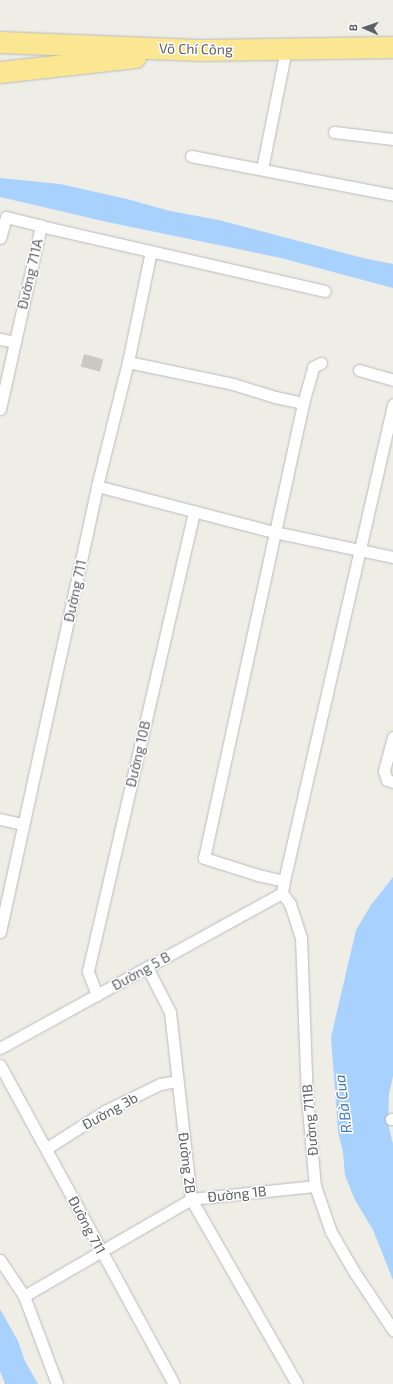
<!DOCTYPE html>
<html>
<head>
<meta charset="utf-8">
<style>
	body { margin:0 }
	#map { position:relative; width:393px; height:1384px; overflow:hidden; background:#efeee6; font-family:"Exo 2",sans-serif }
	div>[style] { position:absolute }
	.water>* { inset:0; background:#a8d2fd }
	.building>* { inset:0; background:#cac8c3; transform-origin:0 0 }
	.roads { filter:drop-shadow(0 0 1px #b8babf) drop-shadow(0 0 1px #b8babf) }
	.street>* { height:11px; margin:-5.5px; padding:0 5.5px; transform-origin:5.5px; border-radius:5.5px; background:#fff }
	.highway>* { height:21px; margin:-10.5px; padding:0 10.5px; transform-origin:10.5px; border-radius:10.5px; background:#fbe791 }
	span { translate:-50% -50%; white-space:nowrap; text-align:center; line-height:1.15; -webkit-text-stroke:3px #fff; paint-order:stroke }
	.street-label { font-size:14px; color:#5d6066 }
	.water-label { font-size:15px; color:#4677b8; font-style:italic }
	.north { position:absolute; left:345px; top:8px; width:40px; height:40px; -webkit-text-stroke:3px #fff; paint-order:stroke; rotate:272deg; font-size:11px; font-weight:700; line-height:16px; text-align:center; color:#5d6066 }
	.north::after { content:''; display:block; margin:auto; width:14px; height:18px; background:#5d6066; clip-path:polygon(50% 0,100% 100%,50% 72%,0 100%) }
</style>
</head>
<body>
<div id="map">
	<div class="water">
		<div style="clip-path:polygon(0 178px,60px 184px,127px 199px,170px 211px,219px 220px,363px 258px,393px 264px,393px 288px,281px 258px,107px 222px,0 197px)"></div>
		<div style="clip-path:polygon(393px 877px,393px 1076px,389px 1094px,388px 1123px,393px 1144px,393px 1280px,373px 1230px,355px 1200px,345px 1175px,343px 1153px,338px 1132px,331px 1037px,356px 930px,371px 905px)"></div>
		<div style="clip-path:polygon(0 1309px,18px 1341px,25px 1361px,38px 1384px,5px 1384px,0 1371px)"></div>
	</div>
	<div class="building">
		<div style="left:84px;top:354px;width:20px;height:13px;rotate:15deg"></div>
	</div>
	<div class="roads">
		<div class="street">
			<div style="left:334px;top:132px;width:59px;rotate:6.8deg"></div>
			<div style="left:191px;top:156px;width:206px;rotate:10.9deg"></div>
			<div style="left:262px;top:169px;width:122px;rotate:-78.7deg"></div>
			<div style="left:0;top:238px;width:22px;rotate:-74deg"></div>
			<div style="left:6px;top:217px;width:36px;rotate:14deg"></div>
			<div style="left:0;top:339px;width:15px;rotate:11deg"></div>
			<div style="left:128px;top:362px;width:107px;rotate:11.8deg"></div>
			<div style="left:233px;top:384px;width:44px;rotate:17.2deg"></div>
			<div style="left:275px;top:397px;width:29px;rotate:12deg"></div>
			<div style="left:359px;top:370px;width:35px;rotate:16deg"></div>
			<div style="left:0;top:409px;width:188px;rotate:-77.4deg"></div>
			<div style="left:41px;top:226px;width:291px;rotate:12.9deg"></div>
			<div style="left:97px;top:486px;width:183px;rotate:14.6deg"></div>
			<div style="left:274px;top:532px;width:122px;rotate:11.9deg"></div>
			<div style="left:393px;top:737px;width:35px;rotate:105deg"></div>
			<div style="left:384px;top:771px;width:9px;rotate:72deg"></div>
			<div style="left:387px;top:780px;width:6px;rotate:18deg"></div>
			<div style="left:0;top:819px;width:23px;rotate:13deg"></div>
			<div style="left:284px;top:881px;width:489px;rotate:-77.1deg"></div>
			<div style="left:282px;top:893px;width:12px;rotate:-81deg"></div>
			<div style="left:284px;top:881px;width:27px;rotate:-167deg"></div>
			<div style="left:258px;top:875px;width:57px;rotate:-162.5deg"></div>
			<div style="left:204px;top:858px;width:466px;rotate:-77.7deg"></div>
			<div style="left:303px;top:403px;width:37px;rotate:-74deg"></div>
			<div style="left:313px;top:367px;width:9px;rotate:-27deg"></div>
			<div style="left:282px;top:893px;width:14px;rotate:54deg"></div>
			<div style="left:290px;top:904px;width:35px;rotate:72deg"></div>
			<div style="left:301px;top:937px;width:160px;rotate:87.9deg"></div>
			<div style="left:307px;top:1097px;width:89px;rotate:84.9deg"></div>
			<div style="left:315px;top:1186px;width:49px;rotate:70.8deg"></div>
			<div style="left:331px;top:1232px;width:48px;rotate:59.7deg"></div>
			<div style="left:355px;top:1273px;width:69px;rotate:56.3deg"></div>
			<div style="left:0;top:932px;width:456px;rotate:-77.7deg"></div>
			<div style="left:97px;top:486px;width:128px;rotate:-76deg"></div>
			<div style="left:128px;top:362px;width:113px;rotate:-78.3deg"></div>
			<div style="left:147px;top:967px;width:51px;rotate:62.9deg"></div>
			<div style="left:170px;top:1012px;width:188px;rotate:83.6deg"></div>
			<div style="left:191px;top:1199px;width:213px;rotate:60.2deg"></div>
			<div style="left:97px;top:995px;width:26px;rotate:-111deg"></div>
			<div style="left:88px;top:971px;width:472px;rotate:-77deg"></div>
			<div style="left:0;top:1048px;width:322px;rotate:-28.8deg"></div>
			<div style="left:0;top:1065px;width:363px;rotate:61.4deg"></div>
			<div style="left:391px;top:1119px;width:2px"></div>
			<div style="left:47px;top:1148px;width:69px;rotate:-32.5deg"></div>
			<div style="left:105px;top:1111px;width:61px;rotate:-26.1deg"></div>
			<div style="left:160px;top:1084px;width:17px;rotate:-10deg"></div>
			<div style="left:0;top:1260px;width:43px;rotate:56.3deg"></div>
			<div style="left:24px;top:1296px;width:94px;rotate:69.4deg"></div>
			<div style="left:24px;top:1296px;width:193px;rotate:-30.1deg"></div>
			<div style="left:191px;top:1199px;width:125px;rotate:-6deg"></div>
		</div>
		<div class="highway">
			<div style="left:0;top:42px;width:200px;rotate:2.3deg"></div>
			<div style="left:200px;top:50px;width:193px;rotate:-0.9deg"></div>
			<div style="left:0;top:72px;width:136px;rotate:-6.3deg"></div>
		</div>
	</div>
	<div class="street-label">
		<span style="left:196px;top:49px;rotate:1deg">Võ Chí Công</span>
		<span style="left:30px;top:274px;rotate:-77deg">Đường 711A</span>
		<span style="left:75px;top:591px;rotate:-78deg">Đường 711</span>
		<span style="left:138px;top:754px;rotate:-77deg">Đường 10B</span>
		<span style="left:141px;top:971px;rotate:-29deg">Đường 5 B</span>
		<span style="left:110px;top:1111px;rotate:-29deg">Đường 3b</span>
		<span style="left:310px;top:1120px;rotate:-95deg">Đường 711B</span>
		<span style="left:187px;top:1163px;rotate:83deg">Đường 2B</span>
		<span style="left:237px;top:1194px;rotate:-6deg">Đường 1B</span>
		<span style="left:87px;top:1225px;rotate:62deg">Đường 711</span>
	</div>
	<div class="water-label">
		<span style="left:343px;top:1104px;rotate:-97deg">R.Bà Cua</span>
	</div>
	<div class="north">B</div>
</div>
</body>
</html>
